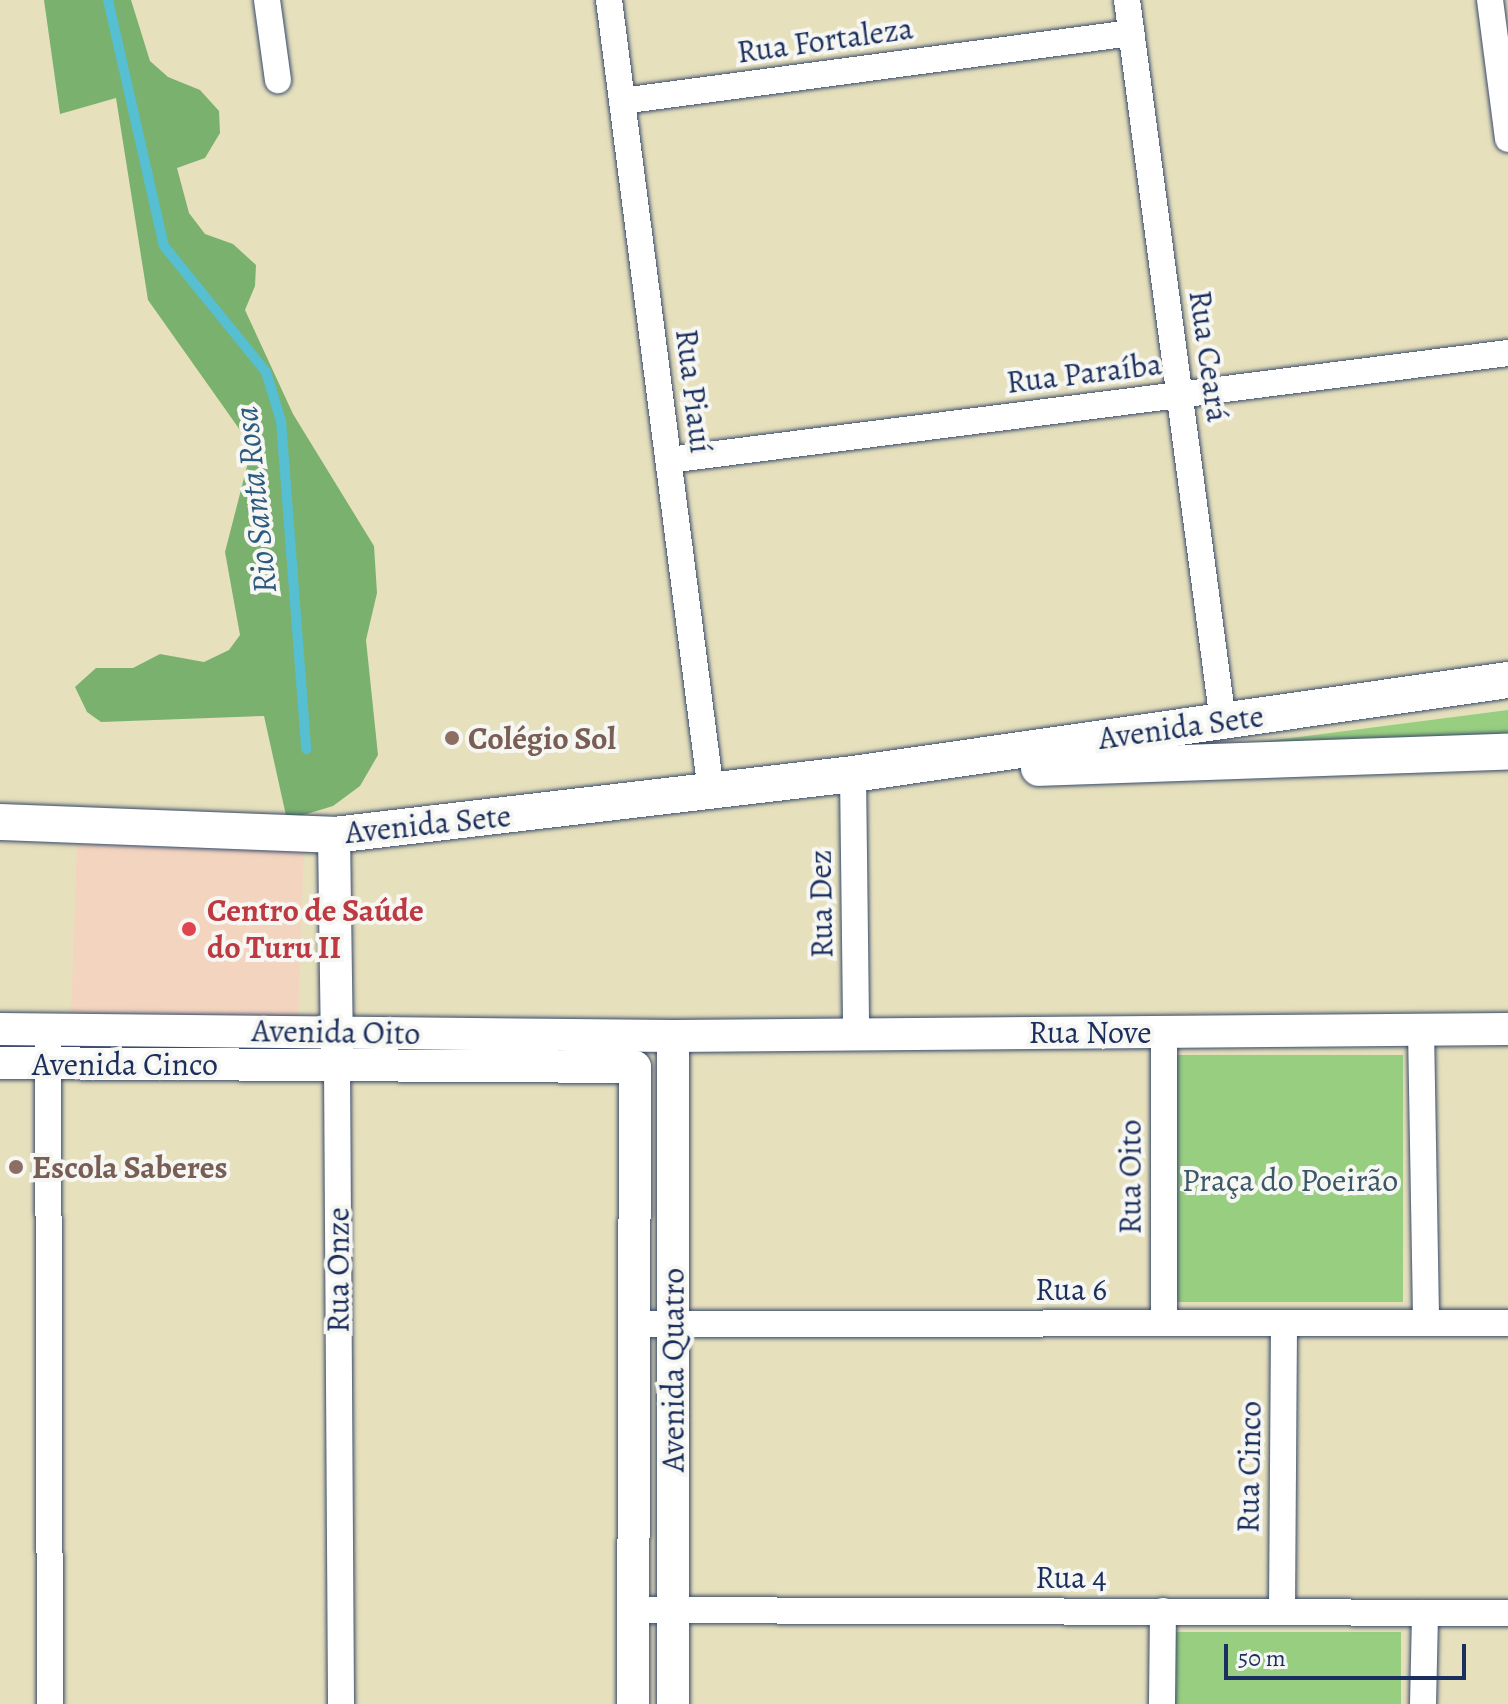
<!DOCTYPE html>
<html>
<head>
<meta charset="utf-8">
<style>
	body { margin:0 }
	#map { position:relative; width:1508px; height:1704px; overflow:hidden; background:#e6e0bc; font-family:Alegreya,serif }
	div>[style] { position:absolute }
	.built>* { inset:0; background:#f3d4bf; transform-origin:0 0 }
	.green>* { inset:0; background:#98ce80; transform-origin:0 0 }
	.forest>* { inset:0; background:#7ab16e }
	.stream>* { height:10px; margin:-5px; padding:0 5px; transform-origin:5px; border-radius:5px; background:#56bfd2 }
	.roads { filter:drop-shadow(0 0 2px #394a6c) drop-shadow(0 0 2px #394a6c) }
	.minor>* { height:26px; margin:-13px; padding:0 13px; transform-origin:13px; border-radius:13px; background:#fff }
	.tertiary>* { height:32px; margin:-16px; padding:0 16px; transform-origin:16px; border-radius:16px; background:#fff }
	.secondary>* { height:36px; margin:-18px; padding:0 18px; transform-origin:18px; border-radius:18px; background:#fff }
	.dots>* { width:22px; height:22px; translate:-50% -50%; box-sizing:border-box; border:4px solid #f6f6f2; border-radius:50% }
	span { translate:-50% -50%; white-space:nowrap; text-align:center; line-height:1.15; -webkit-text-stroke:8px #f6f6f2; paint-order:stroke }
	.street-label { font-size:32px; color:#1b2f5e }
	.education-label { font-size:32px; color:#785e54; font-weight:700 }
	.left { translate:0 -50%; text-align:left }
	.health-label { font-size:32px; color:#be3a42; font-weight:700 }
	.park-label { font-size:32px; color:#3a5766 }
	.water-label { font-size:34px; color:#2d5a81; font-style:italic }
	.scale { position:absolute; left:1224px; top:1644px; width:242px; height:36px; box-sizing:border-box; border:4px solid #1b2f5e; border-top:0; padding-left:10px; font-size:24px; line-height:28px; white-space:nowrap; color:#1b2f5e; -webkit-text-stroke:6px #f6f6f2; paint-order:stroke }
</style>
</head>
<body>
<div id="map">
	<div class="built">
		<div style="left:77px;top:844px;width:227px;height:168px;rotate:2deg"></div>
	</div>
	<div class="green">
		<div style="clip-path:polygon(1508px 710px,1508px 739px,1167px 754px)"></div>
		<div style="left:1168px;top:1055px;width:235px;height:247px"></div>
		<div style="left:1170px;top:1632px;width:231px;height:72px"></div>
	</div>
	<div class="forest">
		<div style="clip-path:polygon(44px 0,131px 0,150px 61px,168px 77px,200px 90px,219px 111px,220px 133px,205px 158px,177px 168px,189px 213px,205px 234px,233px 244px,256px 265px,255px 286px,245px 310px,293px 414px,374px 546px,377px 593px,366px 640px,378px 755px,360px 786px,333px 806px,287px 820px,264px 716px,101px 722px,87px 712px,75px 687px,96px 668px,133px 668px,160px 654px,204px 662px,229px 650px,240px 635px,225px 552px,252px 447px,148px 300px,116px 98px,60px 114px)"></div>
	</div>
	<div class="stream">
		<div style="left:108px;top:0;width:252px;rotate:77.2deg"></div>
		<div style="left:164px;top:246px;width:162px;rotate:51deg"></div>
		<div style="left:266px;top:372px;width:51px;rotate:73deg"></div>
		<div style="left:281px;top:421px;width:329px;rotate:85.6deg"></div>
	</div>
	<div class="roads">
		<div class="minor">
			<div style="left:267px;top:0;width:81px;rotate:82.2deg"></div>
			<div style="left:609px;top:0;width:799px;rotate:82.66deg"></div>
			<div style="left:1127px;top:0;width:727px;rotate:82.42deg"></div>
			<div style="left:1490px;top:0;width:140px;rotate:82.6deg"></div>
			<div style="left:622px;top:101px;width:514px;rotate:-7.61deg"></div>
			<div style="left:669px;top:460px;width:846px;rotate:-7.27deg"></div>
			<div style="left:853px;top:774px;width:260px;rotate:89.3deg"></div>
			<div style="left:1421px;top:1029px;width:294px;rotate:89deg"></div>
			<div style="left:48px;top:1044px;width:660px;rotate:89.83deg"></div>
			<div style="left:337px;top:1065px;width:639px;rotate:89.64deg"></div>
			<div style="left:1164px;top:1323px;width:291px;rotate:-90deg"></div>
			<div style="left:634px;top:1324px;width:874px;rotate:-0.07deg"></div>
			<div style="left:633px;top:1610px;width:875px;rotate:0.2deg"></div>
			<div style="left:1282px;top:1612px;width:289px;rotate:-89.6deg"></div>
			<div style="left:1162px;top:1704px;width:93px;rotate:-89.4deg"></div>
			<div style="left:1423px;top:1704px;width:91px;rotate:-88.7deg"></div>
		</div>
		<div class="tertiary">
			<div style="left:334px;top:835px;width:217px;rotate:89.2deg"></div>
			<div style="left:0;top:1029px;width:673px;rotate:0.6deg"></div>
			<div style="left:673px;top:1036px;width:835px;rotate:-0.48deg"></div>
			<div style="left:673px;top:1036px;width:668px;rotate:90deg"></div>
			<div style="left:0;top:1063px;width:635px;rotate:0.36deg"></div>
			<div style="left:633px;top:1704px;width:637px;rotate:-89.82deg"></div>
		</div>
		<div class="secondary">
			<div style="left:1039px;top:768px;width:469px;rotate:-2deg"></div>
			<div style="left:0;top:822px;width:334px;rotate:2.2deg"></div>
			<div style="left:334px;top:835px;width:523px;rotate:-6.7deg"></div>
			<div style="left:853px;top:774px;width:662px;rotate:-8.17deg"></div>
		</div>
	</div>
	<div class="dots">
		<div style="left:452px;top:738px;background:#8d6e63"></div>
		<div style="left:189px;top:929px;background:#e0444e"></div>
		<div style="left:16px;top:1167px;background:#8d6e63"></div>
	</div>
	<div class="street-label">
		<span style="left:825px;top:40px;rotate:-8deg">Rua Fortaleza</span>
		<span style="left:1209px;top:356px;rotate:82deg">Rua Ceará</span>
		<span style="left:1084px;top:373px;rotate:-7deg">Rua Paraíba</span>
		<span style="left:694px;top:391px;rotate:83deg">Rua Piauí</span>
		<span style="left:1181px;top:727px;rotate:-8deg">Avenida Sete</span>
		<span style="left:428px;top:824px;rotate:-6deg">Avenida Sete</span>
		<span style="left:821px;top:904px;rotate:-91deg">Rua Dez</span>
		<span style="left:336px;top:1032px;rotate:1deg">Avenida Oito</span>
		<span style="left:1090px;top:1032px">Rua Nove</span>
		<span style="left:125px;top:1064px">Avenida Cinco</span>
		<span style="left:1130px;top:1177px;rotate:-90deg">Rua Oito</span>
		<span style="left:338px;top:1270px;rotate:-90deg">Rua Onze</span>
		<span style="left:1071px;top:1289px">Rua 6</span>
		<span style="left:673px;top:1370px;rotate:-90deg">Avenida Quatro</span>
		<span style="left:1249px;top:1467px;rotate:-89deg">Rua Cinco</span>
		<span style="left:1071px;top:1577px">Rua 4</span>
	</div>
	<div class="education-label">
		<span class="left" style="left:468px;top:738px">Colégio Sol</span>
		<span class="left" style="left:32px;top:1167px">Escola Saberes</span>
	</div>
	<div class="health-label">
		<span class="left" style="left:207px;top:929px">Centro de Saúde<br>do Turu II</span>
	</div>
	<div class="park-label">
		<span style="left:1290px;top:1180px">Praça do Poeirão</span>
	</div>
	<div class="water-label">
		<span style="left:255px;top:500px;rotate:-96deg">Rio Santa Rosa</span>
	</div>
	<div class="scale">50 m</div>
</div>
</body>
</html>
